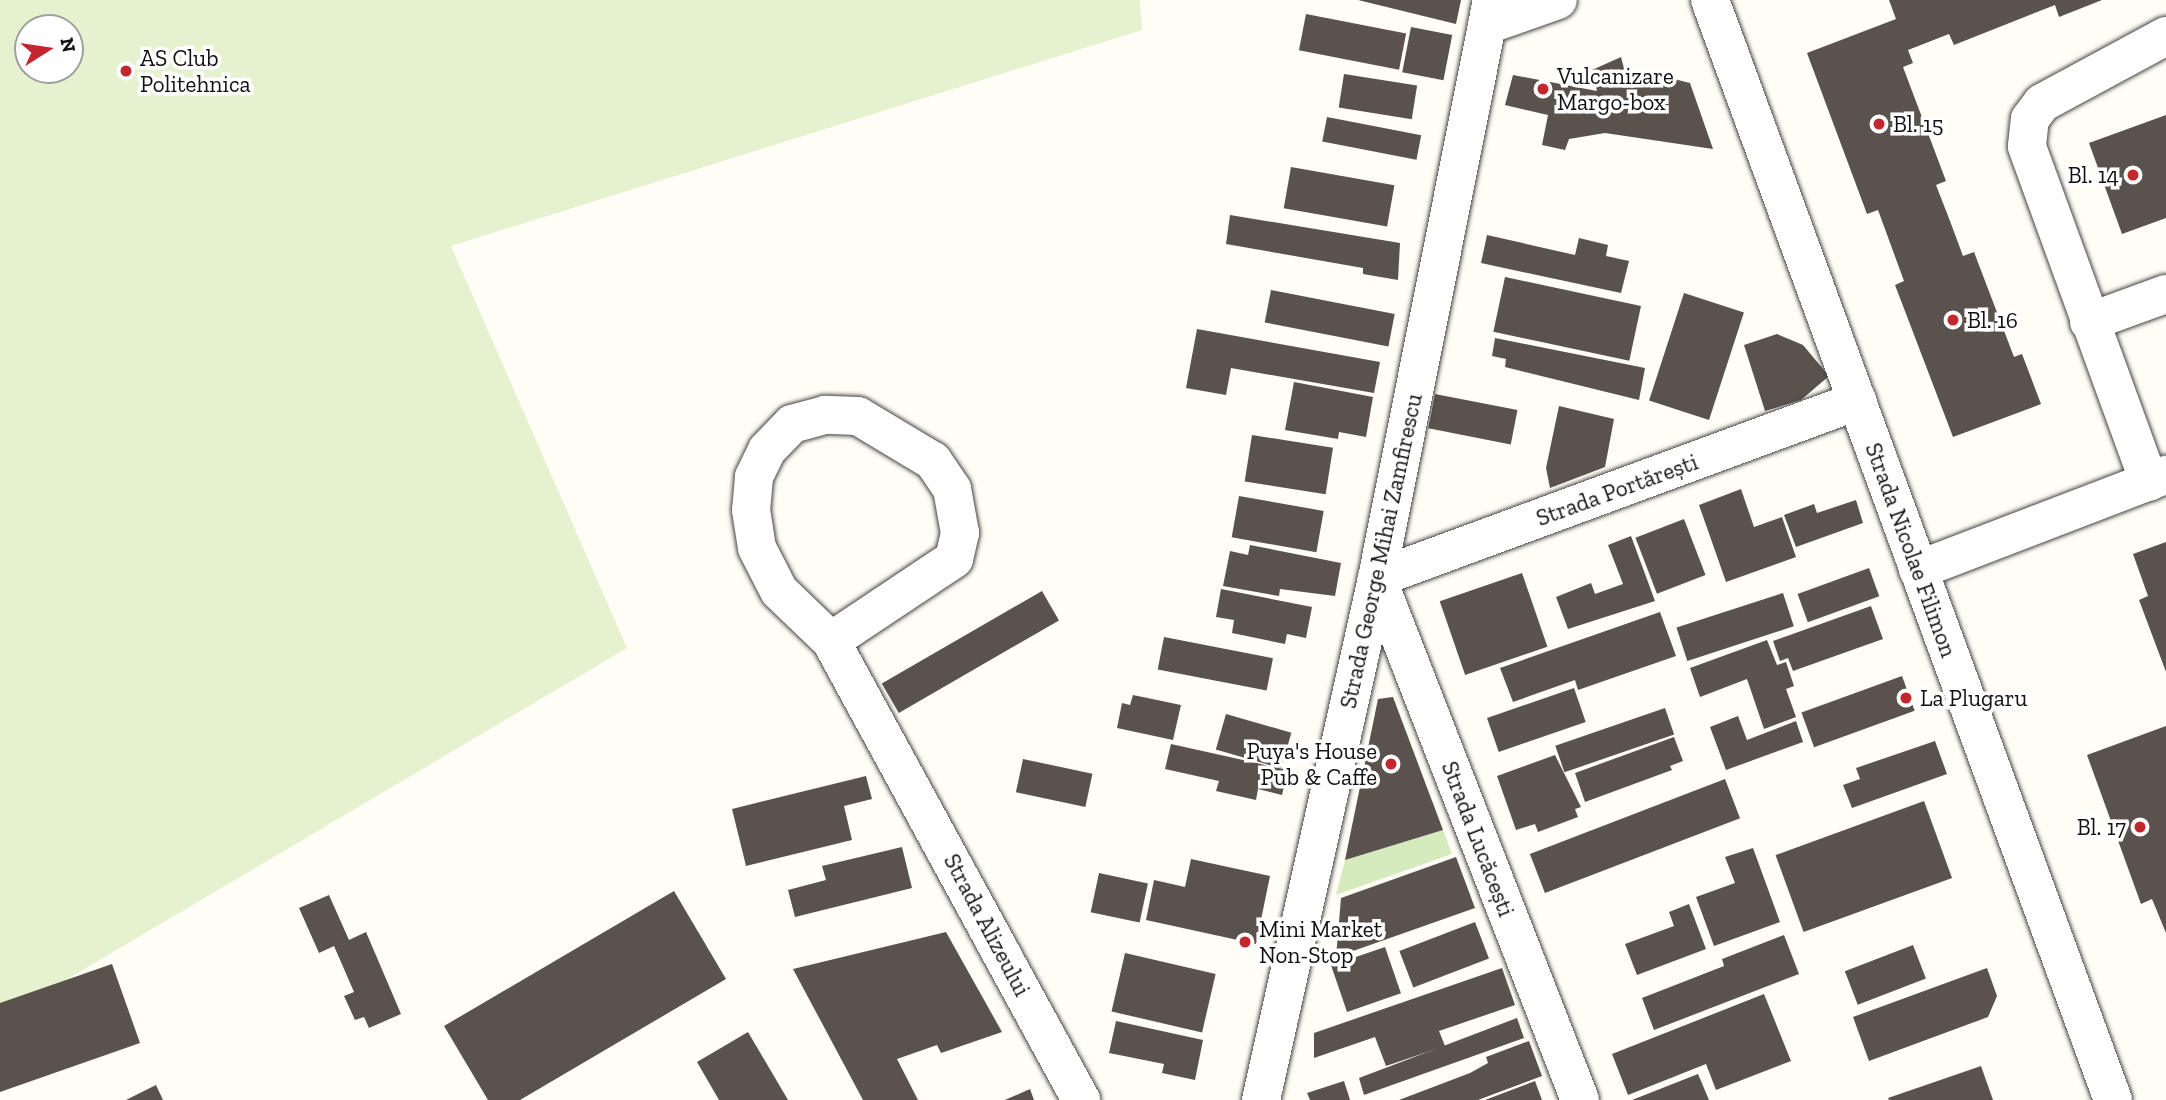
<!DOCTYPE html>
<html>
<head>
<meta charset="utf-8">
<style>
	body { margin:0 }
	#map { position:relative; width:2166px; height:1100px; overflow:hidden; background:#fffdf5; font-family:"Zilla Slab",serif }
	div>[style] { position:absolute }
	.green>* { inset:0; background:#d5ebbd }
	.pitch>* { inset:0; background:#e6f2cf }
	.building>* { inset:0; background:#5a524d; transform-origin:0 0 }
	.roads { filter:drop-shadow(0 0 2px #444) drop-shadow(0 0 2px #444) }
	.minor>* { height:38px; margin:-19px; padding:0 19px; transform-origin:19px; border-radius:19px; background:#fff }
	.dots>* { width:19px; height:19px; translate:-50% -50%; box-sizing:border-box; border:4px solid #fff; border-radius:50% }
	span { translate:-50% -50%; white-space:nowrap; text-align:center; line-height:1.15; -webkit-text-stroke:7px #fff; paint-order:stroke }
	.poi-label { font-size:23px; color:#111 }
	.left { translate:0 -50%; text-align:left }
	.right { translate:-100% -50%; text-align:right }
	.street-label { font-size:23px; color:#111 }
	.north { position:absolute; left:14px; top:14px; width:70px; height:70px; box-sizing:border-box; background:#fff; border:2px solid #a0a0a0; border-radius:50%; rotate:78deg; font-size:19px; font-weight:700; line-height:28px; text-align:center; color:#111 }
	.north::after { content:''; display:block; margin:auto; width:24px; height:32px; background:#c4262e; clip-path:polygon(50% 0,100% 100%,50% 72%,0 100%) }
</style>
</head>
<body>
<div id="map">
	<div class="green">
		<div style="clip-path:polygon(1443px 830px,1452px 854px,1336px 895px,1345px 860px)"></div>
	</div>
	<div class="pitch">
		<div style="clip-path:polygon(evenodd,0 0,1140px 0,1142px 30px,451px 246px,627px 648px,0 1019px,0 0,28px 28px,70px 28px,70px 70px,28px 70px,28px 28px)"></div>
	</div>
	<div class="building">
		<div style="clip-path:polygon(1358px 0,1461px 0,1456px 24px)"></div>
		<div style="clip-path:polygon(1889px 0,2102px 0,2059px 17px,2055px 5px,1954px 45px,1949px 34px,1908px 50px,1913px 63px,1903px 67px,1946px 181px,1936px 185px,1950px 221px,1963px 256px,1974px 252px,2014px 357px,2022px 354px,2041px 404px,1953px 437px,1895px 285px,1904px 281px,1878px 210px,1867px 214px,1807px 53px,1896px 19px)"></div>
		<div style="left:1306px;top:14px;width:102px;height:37px;rotate:11deg"></div>
		<div style="left:1411px;top:27px;width:42px;height:46px;rotate:11deg"></div>
		<div style="clip-path:polygon(1621px 57px,1626px 76px,1664px 84px,1666px 77px,1690px 83px,1713px 149px,1605px 133px,1569px 139px,1565px 150px,1542px 145px,1548px 115px,1505px 105px,1513px 75px,1597px 91px,1592px 70px)"></div>
		<div style="left:1344px;top:74px;width:74px;height:34px;rotate:9deg"></div>
		<div style="clip-path:polygon(2166px 115px,2166px 218px,2122px 234px,2089px 143px)"></div>
		<div style="left:1327px;top:117px;width:96px;height:25px;rotate:11deg"></div>
		<div style="left:1291px;top:167px;width:105px;height:42px;rotate:10deg"></div>
		<div style="clip-path:polygon(1230px 215px,1400px 243px,1398px 280px,1363px 274px,1363px 268px,1226px 244px)"></div>
		<div style="clip-path:polygon(1487px 235px,1575px 255px,1579px 238px,1608px 245px,1606px 256px,1629px 261px,1621px 293px,1481px 263px)"></div>
		<div style="left:1505px;top:277px;width:139px;height:56px;rotate:12deg"></div>
		<div style="left:1271px;top:290px;width:126px;height:33px;rotate:11deg"></div>
		<div style="left:1684px;top:293px;width:63px;height:113px;rotate:18deg"></div>
		<div style="clip-path:polygon(1197px 329px,1380px 362px,1374px 393px,1231px 368px,1226px 395px,1186px 388px)"></div>
		<div style="clip-path:polygon(1777px 334px,1803px 345px,1829px 376px,1801px 400px,1765px 411px,1744px 345px)"></div>
		<div style="clip-path:polygon(1495px 338px,1645px 368px,1639px 400px,1505px 367px,1506px 359px,1492px 356px)"></div>
		<div style="clip-path:polygon(1294px 382px,1373px 397px,1366px 437px,1339px 432px,1338px 439px,1285px 430px)"></div>
		<div style="left:1435px;top:394px;width:84px;height:35px;rotate:11deg"></div>
		<div style="clip-path:polygon(1559px 406px,1614px 419px,1605px 467px,1550px 488px,1546px 468px)"></div>
		<div style="left:1252px;top:435px;width:82px;height:47px;rotate:9deg"></div>
		<div style="clip-path:polygon(1741px 489px,1754px 527px,1782px 517px,1796px 557px,1726px 582px,1699px 505px)"></div>
		<div style="left:1239px;top:496px;width:86px;height:42px;rotate:10deg"></div>
		<div style="clip-path:polygon(1856px 500px,1863px 523px,1796px 547px,1784px 515px,1814px 504px,1817px 513px)"></div>
		<div style="left:1684px;top:519px;width:60px;height:52px;rotate:69deg"></div>
		<div style="clip-path:polygon(1631px 536px,1655px 601px,1568px 629px,1556px 597px,1591px 583px,1595px 594px,1623px 584px,1608px 545px)"></div>
		<div style="clip-path:polygon(2166px 542px,2166px 672px,2139px 600px,2148px 596px,2133px 554px)"></div>
		<div style="clip-path:polygon(1250px 545px,1341px 563px,1335px 596px,1280px 589px,1279px 596px,1223px 586px,1230px 551px,1248px 555px)"></div>
		<div style="left:1869px;top:568px;width:30px;height:76px;rotate:70deg"></div>
		<div style="left:1522px;top:573px;width:78px;height:87px;rotate:71deg"></div>
		<div style="clip-path:polygon(1221px 589px,1312px 607px,1306px 638px,1287px 634px,1285px 644px,1232px 633px,1234px 620px,1216px 617px)"></div>
		<div style="left:1042px;top:591px;width:34px;height:185px;rotate:60deg"></div>
		<div style="left:1783px;top:593px;width:35px;height:112px;rotate:72deg"></div>
		<div style="clip-path:polygon(1871px 606px,1883px 639px,1793px 671px,1788px 658px,1780px 661px,1773px 641px)"></div>
		<div style="clip-path:polygon(1660px 612px,1676px 656px,1578px 690px,1575px 680px,1513px 702px,1500px 668px)"></div>
		<div style="left:1164px;top:637px;width:111px;height:33px;rotate:11deg"></div>
		<div style="clip-path:polygon(1767px 640px,1777px 665px,1786px 662px,1794px 686px,1786px 689px,1796px 717px,1764px 729px,1747px 679px,1700px 697px,1690px 668px)"></div>
		<div style="left:1902px;top:676px;width:37px;height:107px;rotate:70deg"></div>
		<div style="left:1574px;top:688px;width:36px;height:92px;rotate:71deg"></div>
		<div style="clip-path:polygon(1133px 695px,1181px 705px,1173px 740px,1117px 728px,1122px 703px,1130px 705px)"></div>
		<div style="clip-path:polygon(1393px 697px,1443px 830px,1345px 860px,1378px 699px)"></div>
		<div style="left:1665px;top:708px;width:28px;height:116px;rotate:71deg"></div>
		<div style="left:1226px;top:714px;width:68px;height:37px;rotate:16deg"></div>
		<div style="clip-path:polygon(1738px 716px,1747px 740px,1796px 721px,1803px 742px,1726px 770px,1710px 727px)"></div>
		<div style="clip-path:polygon(2166px 726px,2166px 933px,2152px 899px,2141px 904px,2087px 755px)"></div>
		<div style="clip-path:polygon(1674px 737px,1683px 761px,1670px 766px,1672px 770px,1585px 802px,1575px 773px)"></div>
		<div style="clip-path:polygon(1935px 741px,1947px 774px,1852px 808px,1843px 785px,1860px 779px,1856px 768px)"></div>
		<div style="clip-path:polygon(1171px 744px,1288px 770px,1282px 795px,1258px 789px,1256px 800px,1216px 791px,1219px 781px,1165px 769px)"></div>
		<div style="clip-path:polygon(1555px 755px,1581px 807px,1575px 809px,1578px 817px,1538px 832px,1535px 824px,1516px 830px,1497px 776px)"></div>
		<div style="left:1023px;top:759px;width:71px;height:34px;rotate:12deg"></div>
		<div style="clip-path:polygon(866px 776px,872px 799px,844px 806px,852px 840px,746px 866px,732px 809px)"></div>
		<div style="left:1725px;top:779px;width:42px;height:209px;rotate:69deg"></div>
		<div style="left:1924px;top:801px;width:82px;height:158px;rotate:70deg"></div>
		<div style="clip-path:polygon(902px 847px,912px 888px,795px 917px,788px 890px,826px 880px,822px 866px)"></div>
		<div style="clip-path:polygon(1753px 848px,1780px 922px,1714px 946px,1696px 897px,1735px 883px,1725px 857px)"></div>
		<div style="clip-path:polygon(1456px 857px,1475px 908px,1336px 957px,1341px 898px)"></div>
		<div style="clip-path:polygon(1191px 859px,1270px 876px,1256px 944px,1146px 920px,1154px 880px,1185px 887px)"></div>
		<div style="left:1099px;top:873px;width:50px;height:40px;rotate:12deg"></div>
		<div style="clip-path:polygon(674px 891px,726px 979px,520px 1100px,488px 1100px,444px 1026px)"></div>
		<div style="clip-path:polygon(329px 895px,349px 940px,366px 932px,401px 1014px,369px 1028px,364px 1017px,355px 1020px,344px 996px,354px 992px,334px 946px,319px 953px,299px 908px)"></div>
		<div style="clip-path:polygon(1689px 904px,1706px 949px,1637px 975px,1625px 944px,1674px 926px,1669px 912px)"></div>
		<div style="left:1475px;top:922px;width:39px;height:81px;rotate:69deg"></div>
		<div style="clip-path:polygon(946px 932px,1002px 1032px,941px 1053px,937px 1045px,897px 1059px,918px 1100px,863px 1100px,793px 969px)"></div>
		<div style="clip-path:polygon(1784px 935px,1799px 974px,1654px 1030px,1642px 998px,1724px 966px,1722px 959px)"></div>
		<div style="left:1913px;top:945px;width:36px;height:73px;rotate:69deg"></div>
		<div style="left:1385px;top:947px;width:49px;height:57px;rotate:71deg"></div>
		<div style="left:1125px;top:953px;width:93px;height:60px;rotate:13deg"></div>
		<div style="clip-path:polygon(112px 964px,140px 1043px,0 1092px,0 1003px)"></div>
		<div style="clip-path:polygon(1502px 968px,1515px 1005px,1439px 1031px,1445px 1046px,1386px 1066px,1375px 1037px,1314px 1058px,1314px 1033px)"></div>
		<div style="clip-path:polygon(1987px 968px,1997px 996px,1988px 1017px,1869px 1061px,1853px 1017px)"></div>
		<div style="clip-path:polygon(1764px 994px,1791px 1061px,1716px 1090px,1706px 1064px,1628px 1095px,1612px 1054px)"></div>
		<div style="clip-path:polygon(1517px 1018px,1524px 1038px,1364px 1095px,1359px 1078px)"></div>
		<div style="clip-path:polygon(1116px 1021px,1203px 1040px,1195px 1080px,1162px 1073px,1164px 1064px,1109px 1053px)"></div>
		<div style="clip-path:polygon(748px 1032px,788px 1100px,719px 1100px,697px 1062px)"></div>
		<div style="clip-path:polygon(1529px 1041px,1542px 1076px,1478px 1100px,1399px 1100px,1470px 1073px,1488px 1063px,1486px 1057px)"></div>
		<div style="clip-path:polygon(1981px 1066px,1993px 1100px,1889px 1100px,1888px 1098px)"></div>
		<div style="clip-path:polygon(1698px 1074px,1709px 1100px,1632px 1100px)"></div>
		<div style="clip-path:polygon(1344px 1081px,1350px 1100px,1310px 1100px,1307px 1093px)"></div>
		<div style="clip-path:polygon(1535px 1081px,1542px 1100px,1485px 1100px)"></div>
		<div style="clip-path:polygon(156px 1085px,163px 1100px,126px 1100px)"></div>
		<div style="clip-path:polygon(1030px 1089px,1034px 1100px,1005px 1100px)"></div>
	</div>
	<div class="roads">
		<div class="minor">
			<div style="left:1710px;top:0;width:1171px;rotate:69.88deg"></div>
			<div style="left:1487px;top:25px;width:75px;rotate:-19.4deg"></div>
			<div style="left:2089px;top:322px;width:82px;rotate:-20deg"></div>
			<div style="left:2149px;top:482px;width:357px;rotate:-110deg"></div>
			<div style="left:2027px;top:146px;width:27px;rotate:-84deg"></div>
			<div style="left:2030px;top:119px;width:20px;rotate:-53deg"></div>
			<div style="left:2042px;top:103px;width:141px;rotate:-28.4deg"></div>
			<div style="left:1918px;top:570px;width:266px;rotate:-21deg"></div>
			<div style="left:831px;top:641px;width:148px;rotate:-33.7deg"></div>
			<div style="left:954px;top:559px;width:27px;rotate:-77deg"></div>
			<div style="left:960px;top:533px;width:45px;rotate:-100.3deg"></div>
			<div style="left:952px;top:489px;width:34px;rotate:-124deg"></div>
			<div style="left:933px;top:461px;width:87px;rotate:-149deg"></div>
			<div style="left:858px;top:416px;width:33px;rotate:-178deg"></div>
			<div style="left:825px;top:415px;width:34px;rotate:165deg"></div>
			<div style="left:792px;top:424px;width:36px;rotate:134deg"></div>
			<div style="left:767px;top:450px;width:30px;rotate:116deg"></div>
			<div style="left:754px;top:477px;width:33px;rotate:95deg"></div>
			<div style="left:751px;top:510px;width:38px;rotate:81deg"></div>
			<div style="left:757px;top:548px;width:48px;rotate:62.9deg"></div>
			<div style="left:779px;top:591px;width:72px;rotate:43.9deg"></div>
			<div style="left:831px;top:641px;width:523px;rotate:61.42deg"></div>
			<div style="left:1261px;top:1100px;width:535px;rotate:-77.47deg"></div>
			<div style="left:1377px;top:578px;width:589px;rotate:-78.75deg"></div>
			<div style="left:1580px;top:1100px;width:560px;rotate:-111.25deg"></div>
			<div style="left:1377px;top:578px;width:512px;rotate:-20.24deg"></div>
		</div>
	</div>
	<div class="dots">
		<div style="left:126px;top:71px;background:#c4262e"></div>
		<div style="left:1543px;top:89px;background:#c4262e"></div>
		<div style="left:1879px;top:124px;background:#c4262e"></div>
		<div style="left:2133px;top:175px;background:#c4262e"></div>
		<div style="left:1953px;top:320px;background:#c4262e"></div>
		<div style="left:1906px;top:698px;background:#c4262e"></div>
		<div style="left:1391px;top:764px;background:#c4262e"></div>
		<div style="left:2140px;top:827px;background:#c4262e"></div>
		<div style="left:1245px;top:942px;background:#c4262e"></div>
	</div>
	<div class="poi-label">
		<span class="left" style="left:140px;top:71px">AS Club<br>Politehnica</span>
		<span class="left" style="left:1557px;top:89px">Vulcanizare<br>Margo-box</span>
		<span class="left" style="left:1893px;top:124px">Bl. 15</span>
		<span class="right" style="left:2119px;top:175px">Bl. 14</span>
		<span class="left" style="left:1967px;top:320px">Bl. 16</span>
		<span class="left" style="left:1920px;top:698px">La Plugaru</span>
		<span class="right" style="left:1377px;top:764px">Puya's House<br>Pub &amp; Caffe</span>
		<span class="right" style="left:2126px;top:827px">Bl. 17</span>
		<span class="left" style="left:1259px;top:942px">Mini Market<br>Non-Stop</span>
	</div>
	<div class="street-label">
		<span style="left:1617px;top:490px;rotate:-20deg">Strada Portărești</span>
		<span style="left:1911px;top:550px;rotate:70deg">Strada Nicolae Filimon</span>
		<span style="left:1381px;top:551px;rotate:-78deg">Strada George Mihai Zamfirescu</span>
		<span style="left:1478px;top:839px;rotate:69deg">Strada Lucăcești</span>
		<span style="left:987px;top:925px;rotate:62deg">Strada Alizeului</span>
	</div>
	<div class="north">N</div>
</div>
</body>
</html>
